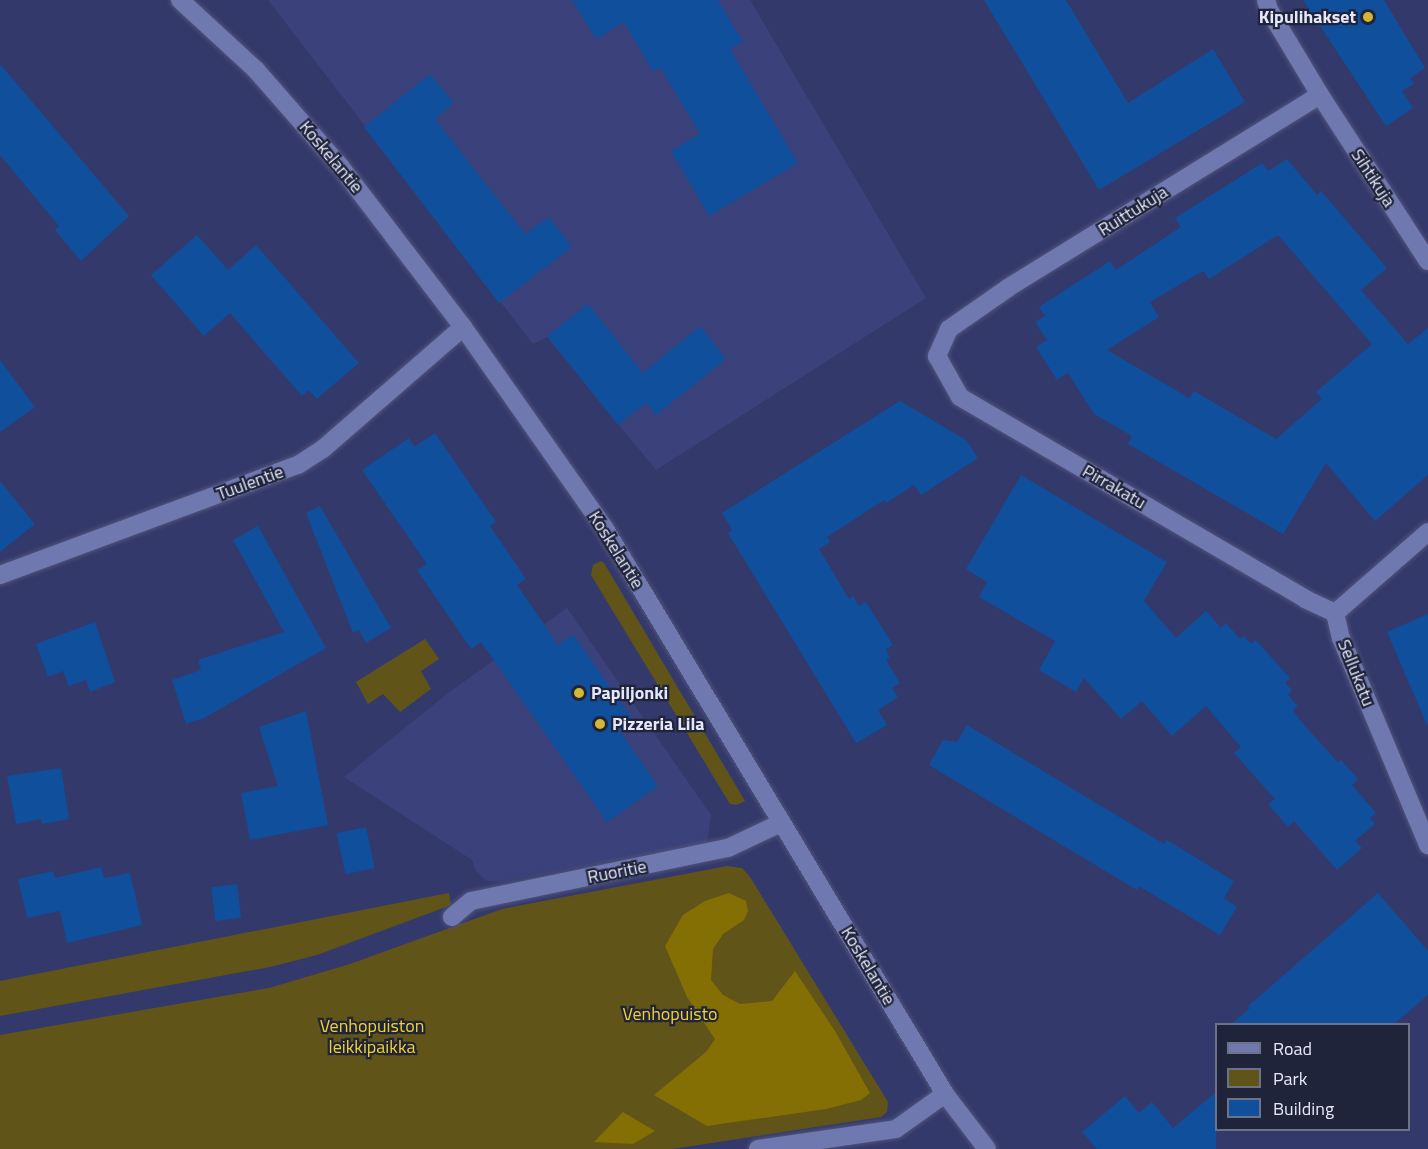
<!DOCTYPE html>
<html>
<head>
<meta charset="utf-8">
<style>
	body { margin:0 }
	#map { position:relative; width:1428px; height:1149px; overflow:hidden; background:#34396b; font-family:"Titillium Web",sans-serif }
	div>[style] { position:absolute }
	.built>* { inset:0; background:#3b417a }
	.green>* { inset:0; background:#615419 }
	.forest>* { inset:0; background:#836f03 }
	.building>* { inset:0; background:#0f4f9c; transform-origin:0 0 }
	.roads { filter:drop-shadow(0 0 2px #50537b) drop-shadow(0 0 2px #50537b) }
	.street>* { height:18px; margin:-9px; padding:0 9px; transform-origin:9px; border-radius:9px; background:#6f78af }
	.secondary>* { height:18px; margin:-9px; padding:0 9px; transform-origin:9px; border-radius:9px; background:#6f78af }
	.dots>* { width:16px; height:16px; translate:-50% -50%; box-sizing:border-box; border:3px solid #20243a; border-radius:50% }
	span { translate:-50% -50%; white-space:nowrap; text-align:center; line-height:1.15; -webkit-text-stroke:4.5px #20243a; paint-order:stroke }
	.poi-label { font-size:18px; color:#e4e8fa; font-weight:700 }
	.right { translate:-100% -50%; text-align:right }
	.left { translate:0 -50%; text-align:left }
	.street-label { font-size:18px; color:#e4e8fa }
	.park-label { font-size:18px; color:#f3d22b }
	.legend { position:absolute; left:1215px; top:1023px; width:195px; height:108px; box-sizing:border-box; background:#20243a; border:2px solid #6e7287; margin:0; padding:8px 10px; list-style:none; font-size:18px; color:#e4e8fa }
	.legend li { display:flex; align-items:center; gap:12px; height:30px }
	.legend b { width:30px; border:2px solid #6e7287 }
</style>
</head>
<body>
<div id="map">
	<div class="built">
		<div style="clip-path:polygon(268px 0,750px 0,926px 298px,656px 470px,547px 337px,533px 344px)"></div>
		<div style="clip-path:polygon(567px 608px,711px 815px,707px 843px,502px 882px,487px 881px,476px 871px,472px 860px,344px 777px,448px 693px)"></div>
	</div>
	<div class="green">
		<div style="clip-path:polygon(601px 561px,604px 563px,745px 801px,737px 805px,730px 804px,591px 575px,593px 565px)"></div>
		<div style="clip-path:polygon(425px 639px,439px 659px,421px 671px,431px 689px,400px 712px,383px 694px,368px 704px,356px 682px)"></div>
		<div style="clip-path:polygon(727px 866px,742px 868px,750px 877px,888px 1102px,887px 1112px,881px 1117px,672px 1149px,0 1149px,0 1035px,269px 988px,350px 964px,502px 909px)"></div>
		<div style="clip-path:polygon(449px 893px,451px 905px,317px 955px,270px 967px,0 1016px,0 981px)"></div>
	</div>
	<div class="forest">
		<div style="clip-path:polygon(729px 893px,746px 901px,748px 911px,744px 920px,723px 934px,713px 949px,711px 980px,723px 995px,740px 1004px,772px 1001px,795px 971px,835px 1031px,870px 1093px,861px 1100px,826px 1109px,707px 1126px,654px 1095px,706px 1052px,715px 1039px,687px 997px,665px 946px,683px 915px,705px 901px)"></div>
		<div style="clip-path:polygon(623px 1112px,655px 1131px,633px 1144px,594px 1142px)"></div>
	</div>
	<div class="building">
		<div style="clip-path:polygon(572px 0,718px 0,743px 42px,730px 49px,798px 163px,709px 216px,671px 151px,700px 134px,660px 67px,653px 72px,624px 22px,596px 39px)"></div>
		<div style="clip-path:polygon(984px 0,1066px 0,1128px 103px,1213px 49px,1245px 102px,1099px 190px)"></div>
		<div style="clip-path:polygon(1303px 0,1384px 0,1425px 68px,1410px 78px,1414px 84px,1402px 91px,1413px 108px,1386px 126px)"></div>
		<div style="clip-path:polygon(0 64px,129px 216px,81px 261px,55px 230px,59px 226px,0 155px)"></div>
		<div style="clip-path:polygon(430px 74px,454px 103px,435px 119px,525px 234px,549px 217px,572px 247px,499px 303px,364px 127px)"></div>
		<div style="clip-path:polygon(evenodd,1287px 159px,1317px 195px,1321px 191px,1387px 268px,1361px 290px,1408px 344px,1428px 328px,1428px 475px,1375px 521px,1326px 463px,1283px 534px,1128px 444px,1132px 436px,1094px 414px,1068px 373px,1057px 380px,1036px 347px,1047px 340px,1035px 322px,1045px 316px,1039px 307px,1110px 261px,1116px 270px,1181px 227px,1175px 218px,1262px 163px,1268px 171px,1287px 159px,1278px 235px,1372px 344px,1316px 392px,1322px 399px,1276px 439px,1194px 391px,1189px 398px,1107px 350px,1159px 317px,1150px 302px,1203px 271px,1209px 279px,1278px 235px)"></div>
		<div style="clip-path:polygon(197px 235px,228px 270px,256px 245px,359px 363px,317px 399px,309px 390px,302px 396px,230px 313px,204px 336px,151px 275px)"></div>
		<div style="clip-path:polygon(588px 304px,643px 373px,700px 326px,726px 359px,656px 415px,646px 403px,618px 425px,547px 336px)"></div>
		<div style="clip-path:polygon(0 360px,35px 407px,0 432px)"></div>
		<div style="clip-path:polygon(900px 401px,966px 440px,978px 458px,921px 495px,914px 485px,886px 503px,884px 500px,827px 537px,830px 542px,819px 549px,849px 599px,853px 596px,859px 606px,866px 602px,893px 645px,886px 649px,890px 658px,886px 660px,900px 683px,892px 688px,898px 697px,878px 710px,887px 725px,856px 743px,728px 533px,732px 530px,722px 513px)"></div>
		<div style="clip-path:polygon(435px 433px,496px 522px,490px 526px,526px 579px,517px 585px,558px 645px,573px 634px,633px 720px,619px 730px,658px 786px,607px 822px,481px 642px,471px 649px,417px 570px,427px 564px,362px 470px,409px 438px,414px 447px)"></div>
		<div style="clip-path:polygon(1021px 475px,1167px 562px,1144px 601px,1176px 638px,1206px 611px,1221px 628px,1226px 623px,1240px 639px,1244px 636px,1251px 644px,1256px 640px,1290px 678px,1285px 683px,1292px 690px,1288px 695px,1298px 706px,1293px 710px,1299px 719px,1338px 763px,1341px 760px,1358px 779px,1352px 785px,1376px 813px,1370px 818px,1375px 824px,1355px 841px,1362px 848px,1337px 870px,1294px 821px,1288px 827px,1268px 804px,1275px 799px,1234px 753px,1241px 747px,1206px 706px,1172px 736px,1142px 701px,1121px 719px,1084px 678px,1076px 692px,1039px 670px,1055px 641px,979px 597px,987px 582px,966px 569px)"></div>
		<div style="clip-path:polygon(0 481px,35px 524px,0 552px)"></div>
		<div style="clip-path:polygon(320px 506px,391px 628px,366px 643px,359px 630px,353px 633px,306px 513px)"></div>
		<div style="clip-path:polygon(258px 526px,326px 648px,204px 718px,186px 724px,172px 680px,201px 670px,198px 660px,284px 632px,233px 540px)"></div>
		<div style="clip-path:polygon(1428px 614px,1428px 727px,1387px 632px)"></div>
		<div style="clip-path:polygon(95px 622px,115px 682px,90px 692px,86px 680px,69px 686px,63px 671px,48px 677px,36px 644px)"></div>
		<div style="clip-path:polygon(306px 711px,328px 825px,250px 840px,241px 793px,278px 786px,259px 727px)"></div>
		<div style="clip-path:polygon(967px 725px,1164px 844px,1167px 840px,1234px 881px,1224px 898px,1237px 907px,1220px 935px,1139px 886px,1137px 890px,929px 765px,943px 740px,957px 742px)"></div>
		<div style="clip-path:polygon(61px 768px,69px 819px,42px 824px,41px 819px,16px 824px,7px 776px)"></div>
		<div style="left:366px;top:827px;width:42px;height:30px;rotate:78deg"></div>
		<div style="clip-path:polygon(101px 867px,104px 878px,130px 873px,142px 925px,67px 943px,60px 911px,27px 918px,18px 879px,53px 871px,55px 878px)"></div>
		<div style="left:237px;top:884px;width:34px;height:26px;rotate:83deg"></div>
		<div style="clip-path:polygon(1378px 893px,1428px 951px,1428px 995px,1394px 1024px,1231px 1024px,1250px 1008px,1248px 1006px)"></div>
		<div style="clip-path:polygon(1216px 1092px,1216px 1149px,1097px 1149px,1082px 1132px,1125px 1096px,1139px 1113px,1152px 1102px,1173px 1128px)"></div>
	</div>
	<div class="roads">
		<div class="street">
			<div style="left:1266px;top:0;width:10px;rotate:73deg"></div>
			<div style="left:1269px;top:10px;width:99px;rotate:59deg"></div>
			<div style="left:1320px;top:95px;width:198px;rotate:57deg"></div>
			<div style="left:1320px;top:95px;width:367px;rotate:148.3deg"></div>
			<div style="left:1008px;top:288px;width:72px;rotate:145.2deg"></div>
			<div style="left:949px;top:329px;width:30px;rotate:114deg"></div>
			<div style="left:937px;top:356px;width:47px;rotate:60.7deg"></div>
			<div style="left:960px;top:397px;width:400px;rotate:30.3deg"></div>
			<div style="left:1305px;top:599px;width:33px;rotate:25deg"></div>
			<div style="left:1428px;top:532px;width:123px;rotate:138.9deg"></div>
			<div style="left:1335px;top:613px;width:26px;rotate:77deg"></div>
			<div style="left:1341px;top:638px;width:225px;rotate:67.2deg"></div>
			<div style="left:0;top:575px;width:318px;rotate:-20.3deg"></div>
			<div style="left:298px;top:465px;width:31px;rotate:-33deg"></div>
			<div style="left:324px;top:448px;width:184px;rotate:-41deg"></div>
			<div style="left:452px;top:917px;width:25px;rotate:-40deg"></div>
			<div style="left:471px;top:901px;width:262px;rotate:-11.7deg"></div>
			<div style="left:728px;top:848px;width:59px;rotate:-25.3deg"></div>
			<div style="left:758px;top:1149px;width:139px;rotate:-8.2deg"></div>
			<div style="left:896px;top:1129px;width:60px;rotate:-35.5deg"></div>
		</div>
		<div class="secondary">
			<div style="left:180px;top:0;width:103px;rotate:42.6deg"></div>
			<div style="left:256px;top:70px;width:128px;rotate:48.8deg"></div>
			<div style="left:340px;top:166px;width:203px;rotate:52.6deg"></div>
			<div style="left:463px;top:327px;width:247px;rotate:54.9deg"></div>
			<div style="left:605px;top:529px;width:659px;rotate:58.96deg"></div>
			<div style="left:945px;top:1094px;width:69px;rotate:52.6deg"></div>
		</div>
	</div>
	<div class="dots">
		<div style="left:1368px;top:17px;background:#d2b635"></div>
		<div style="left:579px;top:693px;background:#d2b635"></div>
		<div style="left:600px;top:724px;background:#d2b635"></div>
	</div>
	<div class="poi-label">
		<span class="right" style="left:1356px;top:17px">Kipulihakset</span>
		<span class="left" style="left:591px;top:693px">Papiljonki</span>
		<span class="left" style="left:612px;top:724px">Pizzeria Lila</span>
	</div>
	<div class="street-label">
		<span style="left:331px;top:157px;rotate:50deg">Koskelantie</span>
		<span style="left:1373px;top:178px;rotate:57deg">Sihtikuja</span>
		<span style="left:1133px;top:211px;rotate:-32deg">Ruittukuja</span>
		<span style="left:250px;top:483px;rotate:-20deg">Tuulentie</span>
		<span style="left:1114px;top:487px;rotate:30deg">Pirrakatu</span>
		<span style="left:616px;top:550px;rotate:58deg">Koskelantie</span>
		<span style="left:1356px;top:673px;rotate:68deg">Sellukatu</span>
		<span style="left:617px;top:872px;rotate:-11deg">Ruoritie</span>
		<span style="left:868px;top:966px;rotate:59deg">Koskelantie</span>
	</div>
	<div class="park-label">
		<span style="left:670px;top:1014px">Venhopuisto</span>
		<span style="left:372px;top:1037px">Venhopuiston<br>leikkipaikka</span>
	</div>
	<ul class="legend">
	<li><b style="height:8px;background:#6f78af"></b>Road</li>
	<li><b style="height:16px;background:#615419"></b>Park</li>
	<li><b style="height:16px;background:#0f4f9c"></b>Building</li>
	</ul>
</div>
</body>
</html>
